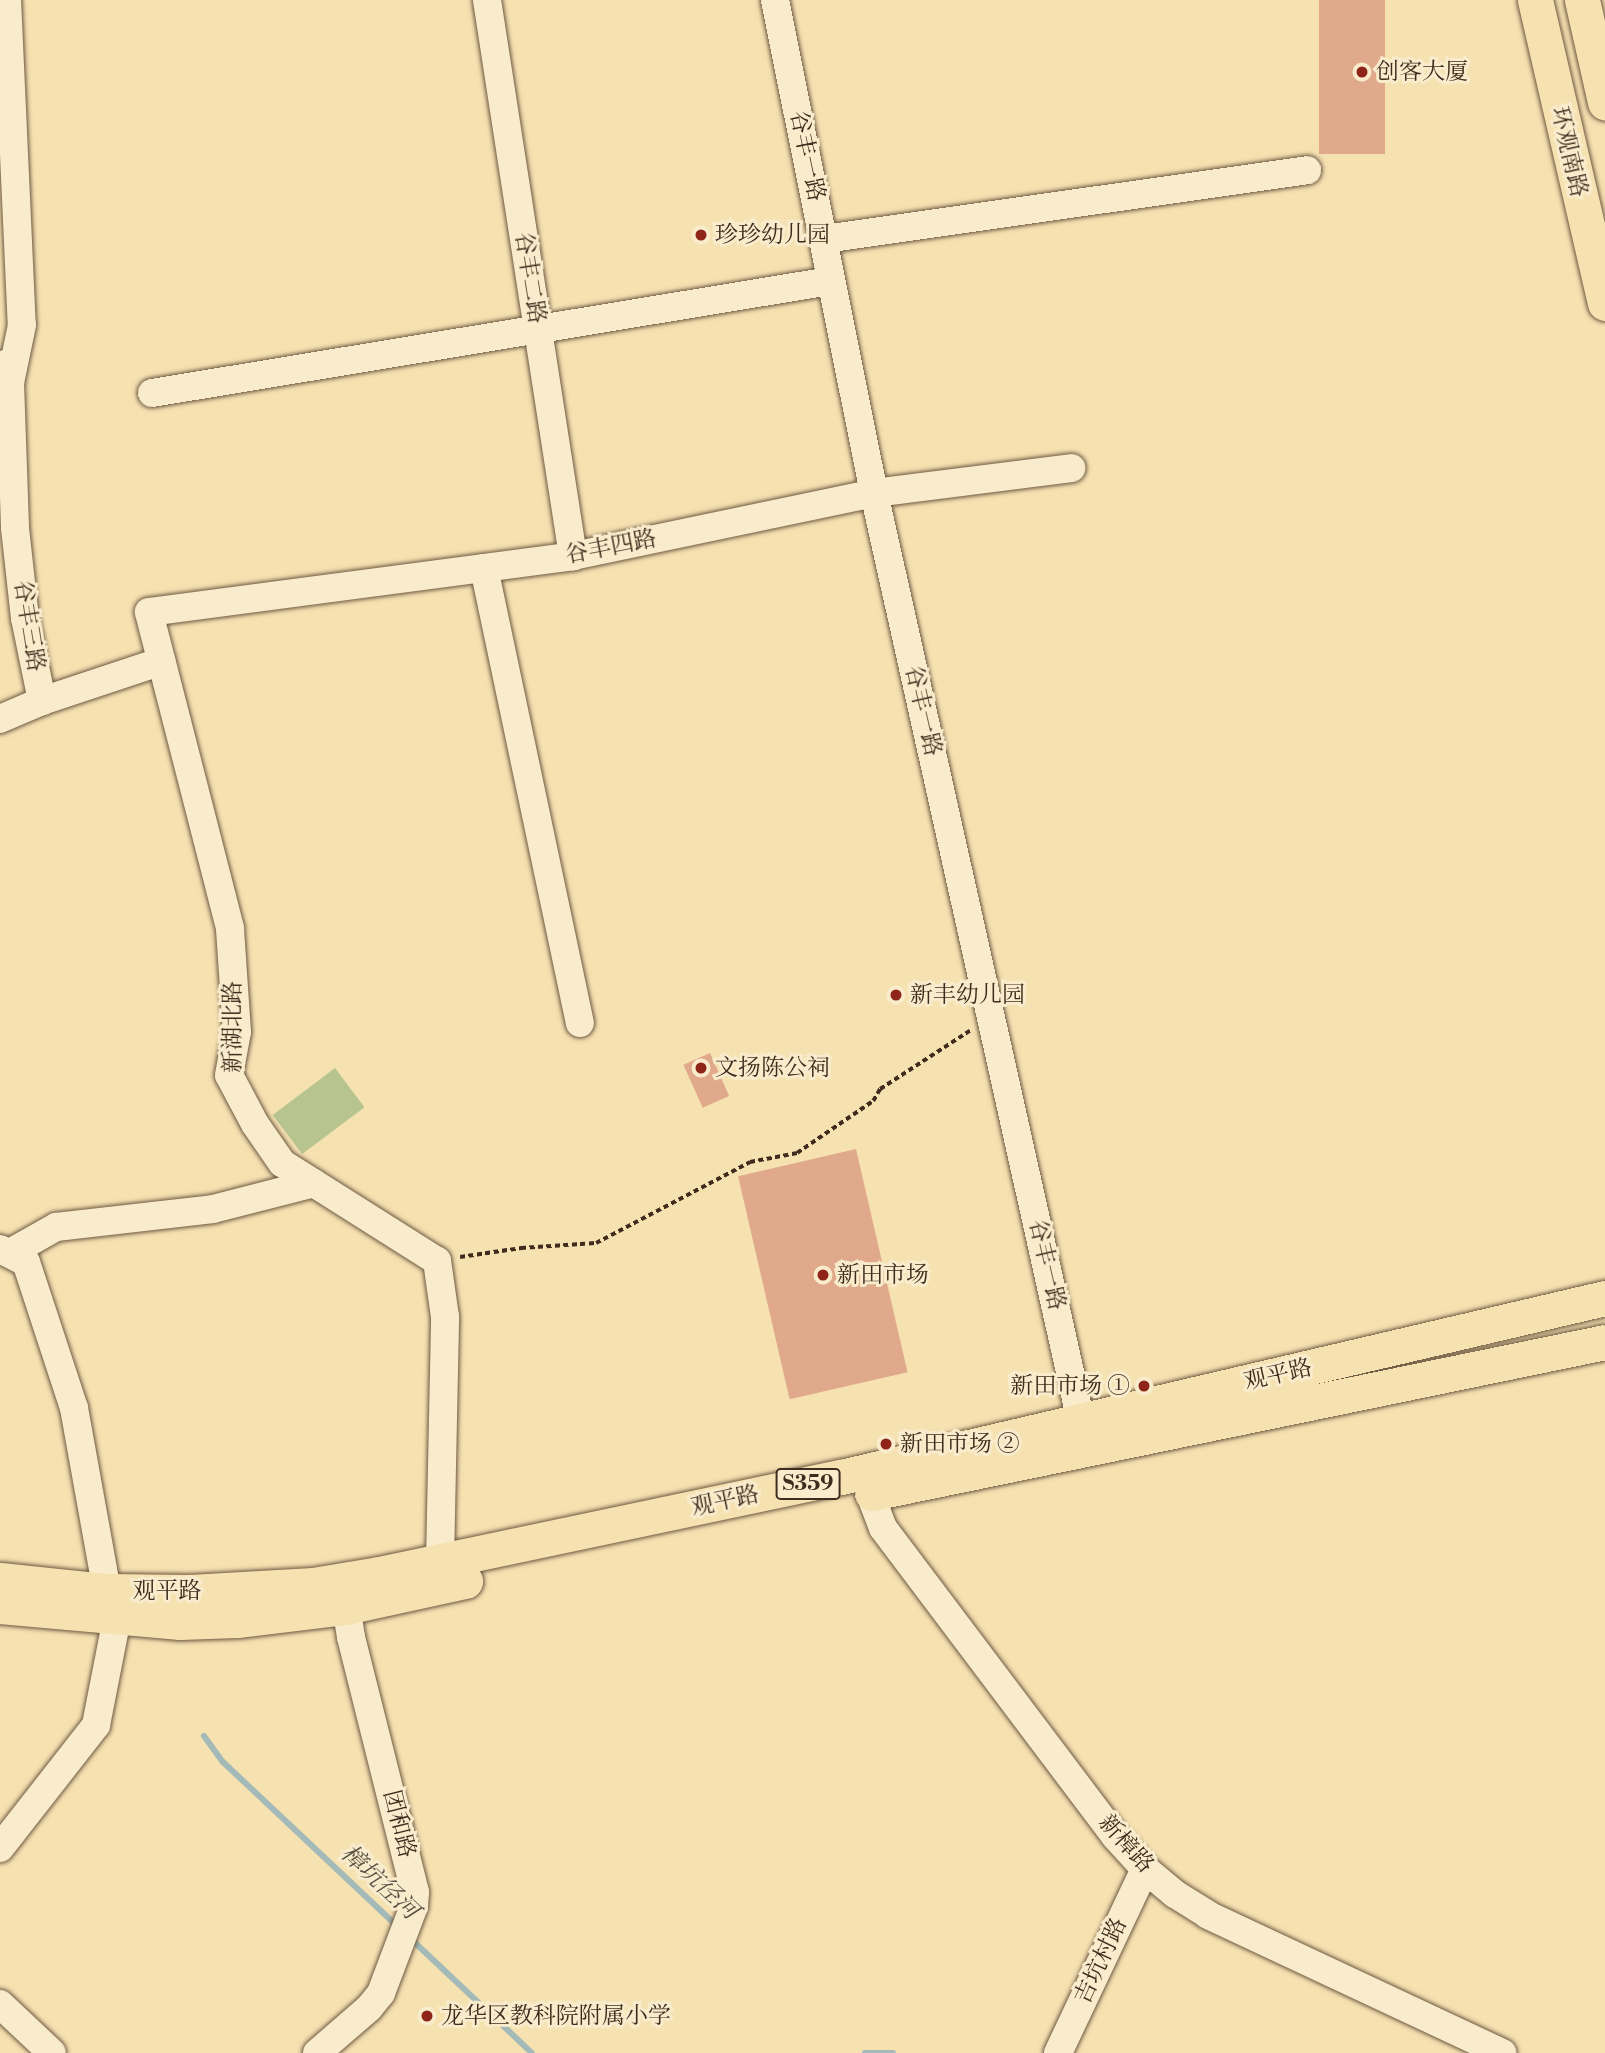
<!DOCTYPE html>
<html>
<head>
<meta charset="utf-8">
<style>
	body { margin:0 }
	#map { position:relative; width:1605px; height:2053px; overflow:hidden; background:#f6e1b1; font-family:"Libre Bodoni","Noto Serif SC",serif }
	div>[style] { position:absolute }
	.green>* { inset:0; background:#b7c48f; transform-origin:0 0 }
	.stream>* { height:6px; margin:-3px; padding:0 3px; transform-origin:3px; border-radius:3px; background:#a3bab8 }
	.building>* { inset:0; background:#e0a98b; transform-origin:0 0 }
	.path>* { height:3.5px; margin-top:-1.75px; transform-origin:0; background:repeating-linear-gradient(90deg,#402c1e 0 5px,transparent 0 8.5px) }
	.roads { filter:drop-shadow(0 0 2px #6e5943) drop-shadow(0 0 2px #6e5943) }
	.minor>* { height:28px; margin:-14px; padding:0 14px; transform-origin:14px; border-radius:14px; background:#f9eccc }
	.major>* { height:35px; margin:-17.5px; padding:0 17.5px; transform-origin:17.5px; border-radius:17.5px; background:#f6e1b1 }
	.dots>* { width:19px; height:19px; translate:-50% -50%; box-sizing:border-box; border:4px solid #f9eccc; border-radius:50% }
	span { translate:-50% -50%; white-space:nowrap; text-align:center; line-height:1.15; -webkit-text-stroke:6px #f9eccc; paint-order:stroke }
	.shield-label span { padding:2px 5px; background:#f9eccc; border:2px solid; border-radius:5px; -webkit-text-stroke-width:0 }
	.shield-label { font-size:21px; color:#402c1e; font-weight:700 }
	.poi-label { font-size:23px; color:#402c1e }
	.left { translate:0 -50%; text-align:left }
	.right { translate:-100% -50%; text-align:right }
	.street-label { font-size:23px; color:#402c1e }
	.water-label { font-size:24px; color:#595044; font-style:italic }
</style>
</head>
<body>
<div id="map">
	<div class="green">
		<div style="left:335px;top:1068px;width:49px;height:78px;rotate:53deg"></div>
	</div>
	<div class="stream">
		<div style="left:204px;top:1736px;width:32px;rotate:54deg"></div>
		<div style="left:223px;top:1762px;width:241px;rotate:43.3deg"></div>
		<div style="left:411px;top:1939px;width:166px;rotate:43.3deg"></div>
		<div style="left:865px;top:2053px;width:28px"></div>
	</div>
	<div class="building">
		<div style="left:1319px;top:0;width:66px;height:154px"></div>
		<div style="left:710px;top:1053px;width:47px;height:29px;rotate:66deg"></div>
		<div style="left:856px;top:1149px;width:229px;height:121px;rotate:77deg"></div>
	</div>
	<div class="path">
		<div style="left:460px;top:1257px;width:62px;rotate:-8.4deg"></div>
		<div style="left:521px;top:1248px;width:75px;rotate:-3.8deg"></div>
		<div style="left:596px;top:1243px;width:174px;rotate:-27.7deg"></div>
		<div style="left:750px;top:1162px;width:48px;rotate:-10.8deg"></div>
		<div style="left:797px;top:1153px;width:92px;rotate:-34.4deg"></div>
		<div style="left:873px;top:1101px;width:14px;rotate:-60deg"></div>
		<div style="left:880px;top:1089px;width:108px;rotate:-33deg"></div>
	</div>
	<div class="roads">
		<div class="minor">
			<div style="left:7px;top:0;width:325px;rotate:87.4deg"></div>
			<div style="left:22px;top:325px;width:59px;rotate:101.7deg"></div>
			<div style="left:487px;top:0;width:563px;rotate:81.21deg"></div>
			<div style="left:775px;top:0;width:503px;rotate:78.65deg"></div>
			<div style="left:874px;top:493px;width:951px;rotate:77.43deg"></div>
			<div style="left:824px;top:239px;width:488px;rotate:-8.1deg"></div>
			<div style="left:5px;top:364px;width:20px;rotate:75deg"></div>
			<div style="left:10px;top:383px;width:145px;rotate:88deg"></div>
			<div style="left:15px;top:528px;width:91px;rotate:83.7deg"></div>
			<div style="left:25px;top:618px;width:85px;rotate:78.4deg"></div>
			<div style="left:152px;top:393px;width:687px;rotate:-9.38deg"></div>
			<div style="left:484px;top:568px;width:465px;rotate:78.1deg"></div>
			<div style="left:0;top:719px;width:46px;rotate:-23.2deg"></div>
			<div style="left:42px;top:701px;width:126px;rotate:-18.4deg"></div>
			<div style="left:0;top:1249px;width:29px;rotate:27deg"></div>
			<div style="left:26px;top:1262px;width:154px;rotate:71.8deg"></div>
			<div style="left:74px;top:1408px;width:186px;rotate:79.8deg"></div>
			<div style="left:10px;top:1253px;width:53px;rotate:-29.5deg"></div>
			<div style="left:56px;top:1227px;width:158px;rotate:-6.5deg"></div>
			<div style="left:213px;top:1209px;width:104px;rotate:-14.4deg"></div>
			<div style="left:870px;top:1494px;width:36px;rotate:69deg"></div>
			<div style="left:883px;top:1528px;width:386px;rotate:53deg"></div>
			<div style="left:1115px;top:1836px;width:45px;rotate:47.7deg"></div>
			<div style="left:1145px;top:1869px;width:39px;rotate:40deg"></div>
			<div style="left:1175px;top:1894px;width:39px;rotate:32deg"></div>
			<div style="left:1208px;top:1915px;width:325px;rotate:25.1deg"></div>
			<div style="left:440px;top:1562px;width:245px;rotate:-88.8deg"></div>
			<div style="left:445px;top:1317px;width:57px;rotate:-98.1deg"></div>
			<div style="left:437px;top:1261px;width:183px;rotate:-147.7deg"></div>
			<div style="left:282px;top:1163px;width:47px;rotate:-124.7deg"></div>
			<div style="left:255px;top:1124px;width:55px;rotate:-118deg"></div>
			<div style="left:229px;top:1075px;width:44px;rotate:-79.5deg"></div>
			<div style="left:237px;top:1032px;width:104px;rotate:-93.9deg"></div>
			<div style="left:230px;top:928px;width:326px;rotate:-104.4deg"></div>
			<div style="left:149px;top:612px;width:428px;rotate:-7.5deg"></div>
			<div style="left:573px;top:556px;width:308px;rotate:-11.8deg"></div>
			<div style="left:874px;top:493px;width:199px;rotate:-7.2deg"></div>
			<div style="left:0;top:1848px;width:156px;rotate:-52deg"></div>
			<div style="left:96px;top:1725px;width:109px;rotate:-78.9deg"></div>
			<div style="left:0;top:2004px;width:71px;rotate:43.3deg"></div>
			<div style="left:317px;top:2053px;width:69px;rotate:-40.9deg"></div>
			<div style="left:369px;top:2008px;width:19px;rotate:-51deg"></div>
			<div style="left:381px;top:1993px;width:93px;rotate:-69.2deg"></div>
			<div style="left:414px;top:1906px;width:14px;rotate:-86deg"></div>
			<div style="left:415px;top:1892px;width:263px;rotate:-104.1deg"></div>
			<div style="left:351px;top:1637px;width:30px;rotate:-99deg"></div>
			<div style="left:1058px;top:2053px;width:204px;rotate:-64.7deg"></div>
		</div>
		<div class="major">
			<div style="left:1535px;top:0;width:311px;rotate:77deg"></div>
			<div style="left:1582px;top:0;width:105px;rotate:77.3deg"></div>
			<div style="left:872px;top:1493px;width:748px;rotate:-11.64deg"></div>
			<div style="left:0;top:1580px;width:108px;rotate:5.9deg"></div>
			<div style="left:107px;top:1591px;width:83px;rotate:0.7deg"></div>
			<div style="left:190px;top:1592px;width:123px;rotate:-3.3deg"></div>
			<div style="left:313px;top:1585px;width:67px;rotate:-9.5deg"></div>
			<div style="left:379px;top:1574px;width:472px;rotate:-11.9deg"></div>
			<div style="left:841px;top:1477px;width:785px;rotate:-13.19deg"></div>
			<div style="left:0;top:1606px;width:181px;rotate:5.1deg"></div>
			<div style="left:180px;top:1622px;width:57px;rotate:-2deg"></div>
			<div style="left:237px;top:1620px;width:110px;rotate:-6.8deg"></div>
			<div style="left:346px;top:1607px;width:122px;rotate:-12.3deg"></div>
		</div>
	</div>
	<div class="dots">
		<div style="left:1362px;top:72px;background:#8f2418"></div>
		<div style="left:701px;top:235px;background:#8f2418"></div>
		<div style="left:896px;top:995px;background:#8f2418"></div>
		<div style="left:701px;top:1068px;background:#8f2418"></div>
		<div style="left:823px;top:1275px;background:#8f2418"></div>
		<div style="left:1144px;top:1386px;background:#8f2418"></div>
		<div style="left:886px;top:1444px;background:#8f2418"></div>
		<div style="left:427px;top:2016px;background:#8f2418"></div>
	</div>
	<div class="shield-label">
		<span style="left:808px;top:1484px">S359</span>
	</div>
	<div class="poi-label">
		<span class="left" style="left:1376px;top:72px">创客大厦</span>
		<span class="left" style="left:715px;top:235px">珍珍幼儿园</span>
		<span class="left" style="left:910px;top:995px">新丰幼儿园</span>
		<span class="left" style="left:715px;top:1068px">文扬陈公祠</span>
		<span class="left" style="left:837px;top:1275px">新田市场</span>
		<span class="right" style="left:1130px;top:1386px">新田市场 ①</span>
		<span class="left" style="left:900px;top:1444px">新田市场 ②</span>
		<span class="left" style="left:441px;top:2016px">龙华区教科院附属小学</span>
	</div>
	<div class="street-label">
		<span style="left:1569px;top:152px;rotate:77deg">环观南路</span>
		<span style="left:807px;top:156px;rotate:78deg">谷丰一路</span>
		<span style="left:530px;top:278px;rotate:81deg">谷丰二路</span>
		<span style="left:611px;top:547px;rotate:-11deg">谷丰四路</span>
		<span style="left:29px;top:626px;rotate:81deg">谷丰三路</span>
		<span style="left:923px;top:711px;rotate:77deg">谷丰一路</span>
		<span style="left:233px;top:1027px;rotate:-90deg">新湖北路</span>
		<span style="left:1047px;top:1265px;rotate:77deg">谷丰一路</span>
		<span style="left:1278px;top:1375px;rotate:-13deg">观平路</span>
		<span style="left:725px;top:1501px;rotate:-12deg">观平路</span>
		<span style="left:167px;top:1591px">观平路</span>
		<span style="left:399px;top:1824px;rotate:76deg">团和路</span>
		<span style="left:1126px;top:1844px;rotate:48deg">新樟路</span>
		<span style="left:1101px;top:1961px;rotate:-65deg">吉坑村路</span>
	</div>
	<div class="water-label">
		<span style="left:379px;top:1883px;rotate:43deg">樟坑径河</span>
	</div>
</div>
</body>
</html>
